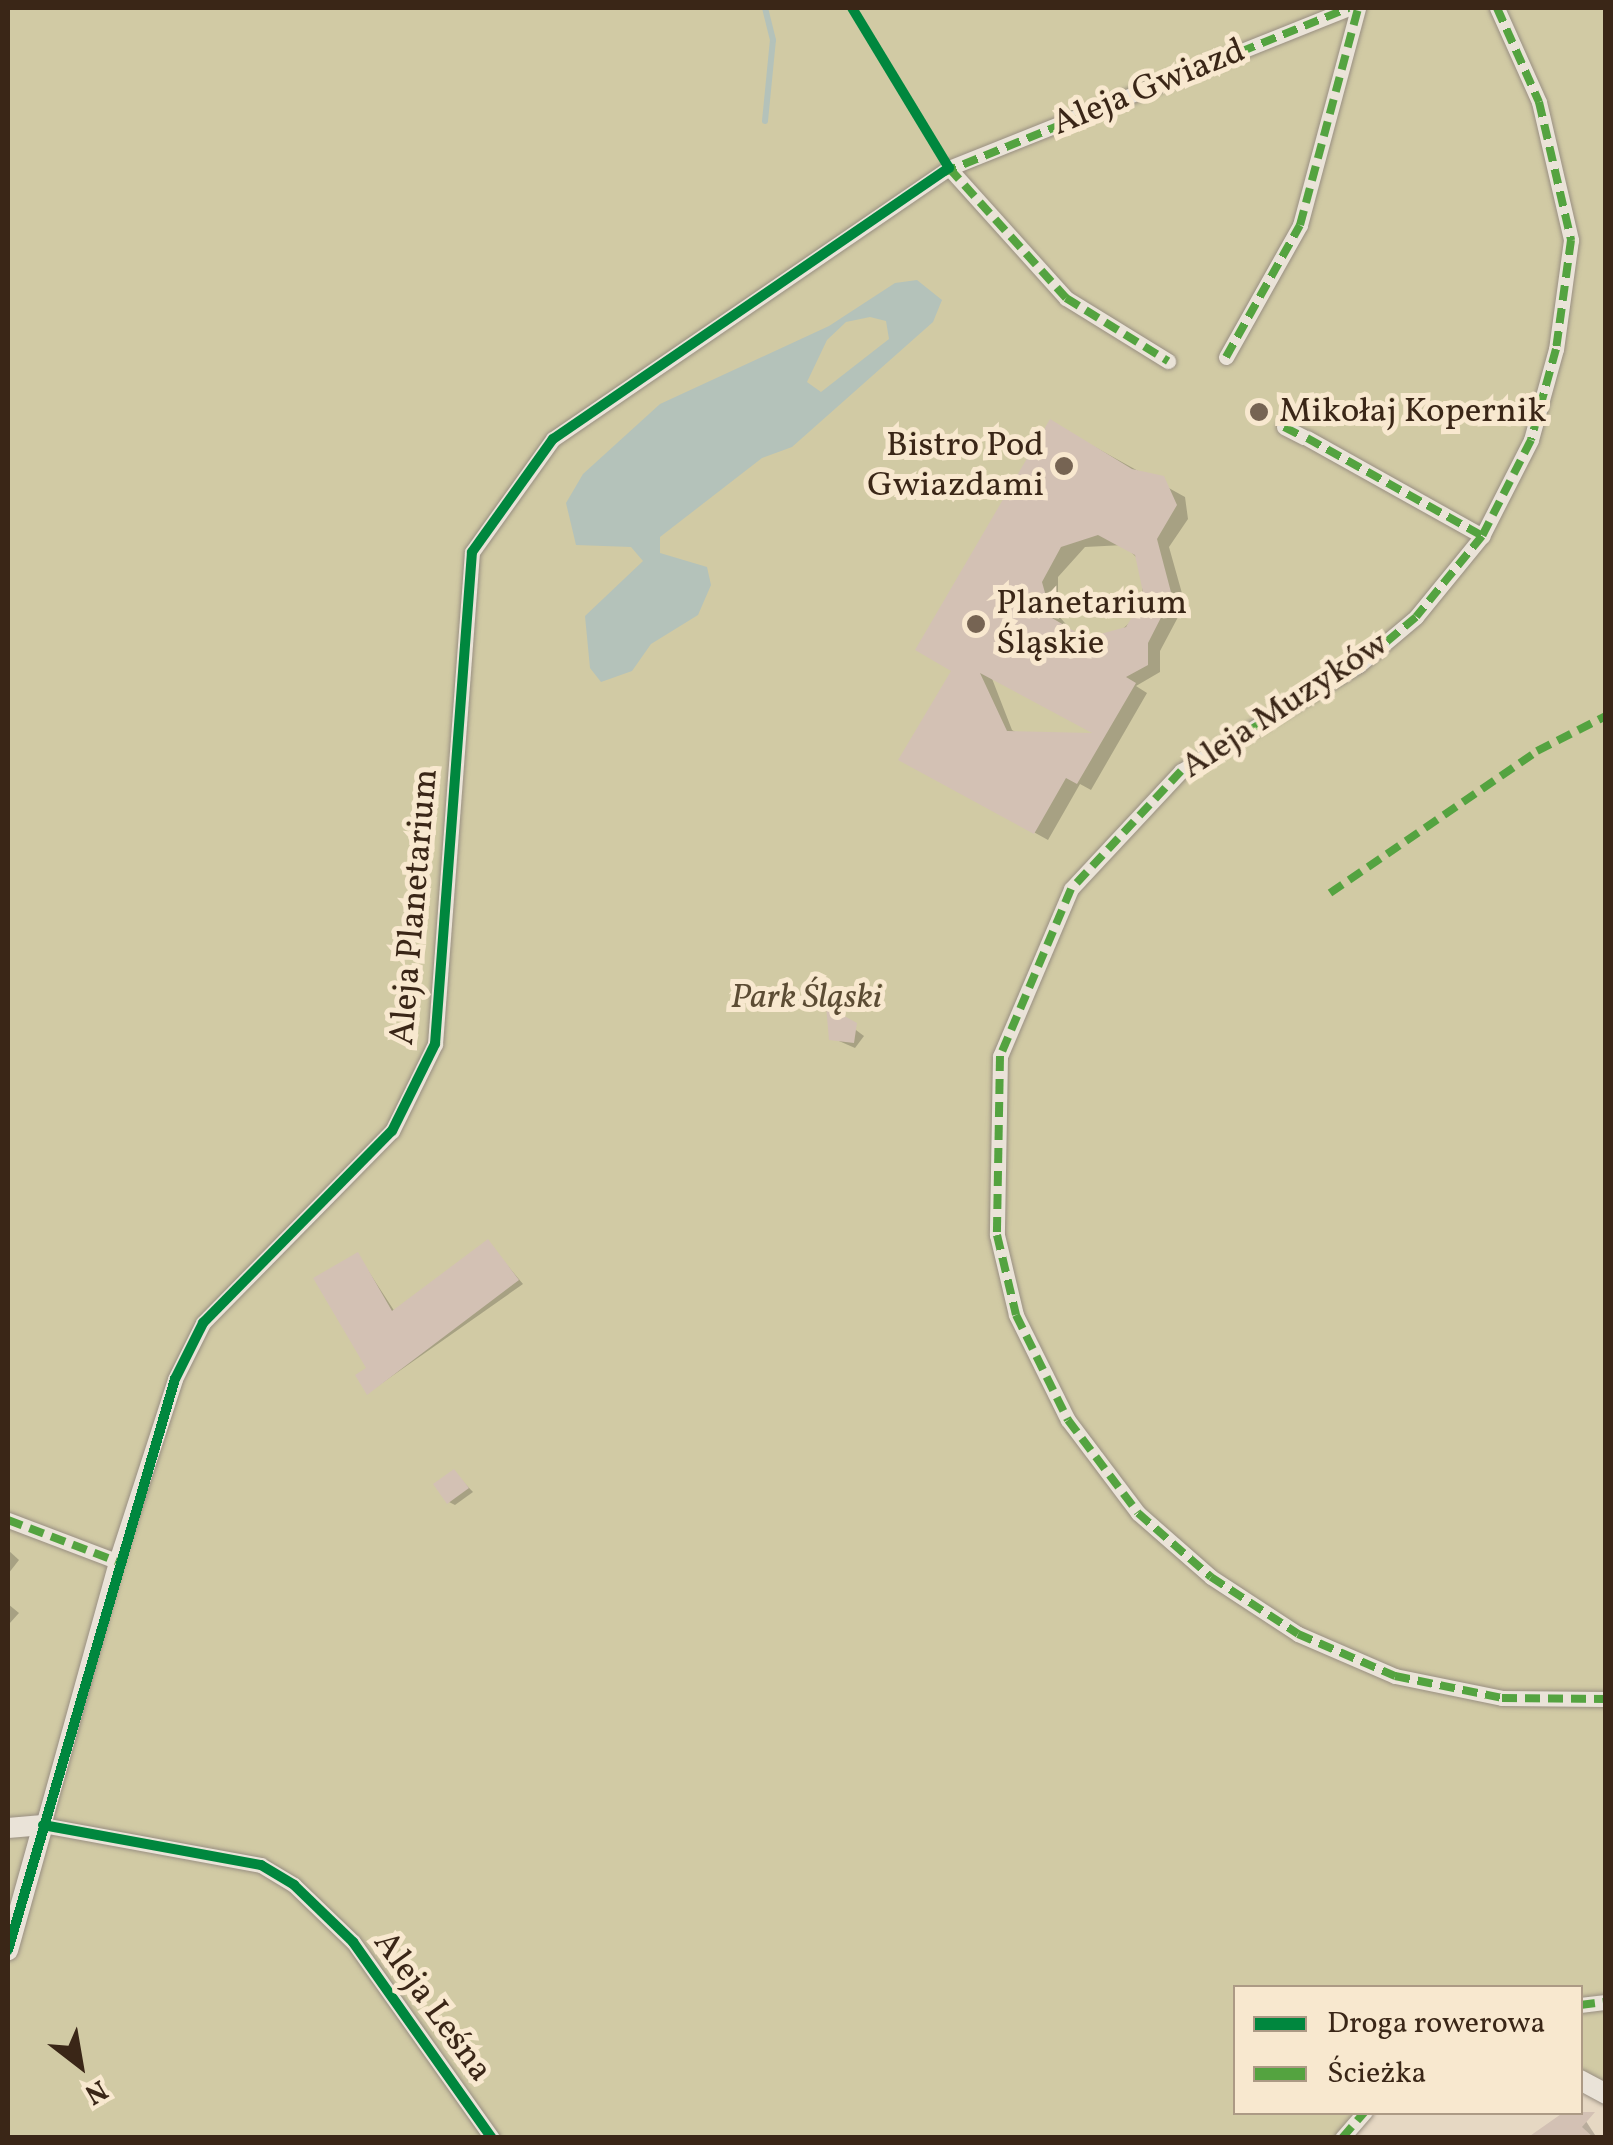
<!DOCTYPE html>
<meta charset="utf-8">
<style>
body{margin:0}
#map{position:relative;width:1613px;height:2145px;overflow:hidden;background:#e6d8c3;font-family:Vollkorn,serif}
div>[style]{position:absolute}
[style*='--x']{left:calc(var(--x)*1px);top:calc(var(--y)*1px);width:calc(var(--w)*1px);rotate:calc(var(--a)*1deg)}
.green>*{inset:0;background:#d1caa4}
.water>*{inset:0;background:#b4c2ba}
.shadow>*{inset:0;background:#0003}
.stream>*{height:6px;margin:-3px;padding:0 3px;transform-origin:3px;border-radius:3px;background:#b4c2ba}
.building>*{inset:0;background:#d3c1b4}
.roads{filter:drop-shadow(0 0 2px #998f82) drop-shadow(0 0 2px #998f82)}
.pedestrian>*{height:15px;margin:-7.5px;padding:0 7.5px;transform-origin:7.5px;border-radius:7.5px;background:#eae3d8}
.minor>*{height:20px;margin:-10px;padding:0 10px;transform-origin:10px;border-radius:10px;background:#eae3d8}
.quiet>*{height:8px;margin-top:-4px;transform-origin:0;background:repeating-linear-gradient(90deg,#54a340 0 15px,transparent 0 23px)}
.cycleway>*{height:10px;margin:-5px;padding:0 5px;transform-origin:5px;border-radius:5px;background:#00873e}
.dots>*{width:28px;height:28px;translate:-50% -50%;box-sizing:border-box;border:5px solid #f8e8cf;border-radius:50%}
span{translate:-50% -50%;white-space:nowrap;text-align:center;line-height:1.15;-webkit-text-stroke:10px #f8e8cf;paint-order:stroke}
.street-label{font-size:35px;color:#3a2617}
.poi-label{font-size:35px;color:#3a2617}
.left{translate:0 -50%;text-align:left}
.right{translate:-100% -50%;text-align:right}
.park-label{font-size:35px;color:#5c4c34;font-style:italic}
.frame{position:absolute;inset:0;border:10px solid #3a2617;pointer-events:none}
.legend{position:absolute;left:1233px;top:1985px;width:350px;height:130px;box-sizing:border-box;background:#f8e8cf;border:2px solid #ac9a85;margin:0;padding:12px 18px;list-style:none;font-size:30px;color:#3a2617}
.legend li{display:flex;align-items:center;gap:20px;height:50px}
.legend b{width:50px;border:2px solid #ac9a85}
.north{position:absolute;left:30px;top:2015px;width:100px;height:100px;-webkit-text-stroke:8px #f8e8cf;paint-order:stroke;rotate:149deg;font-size:28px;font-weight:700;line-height:40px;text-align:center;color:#3a2617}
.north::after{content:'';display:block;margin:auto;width:35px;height:45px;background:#3a2617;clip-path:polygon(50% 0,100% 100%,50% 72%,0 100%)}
</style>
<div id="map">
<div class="green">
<div style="clip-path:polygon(8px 8px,1605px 8px,1605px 2086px,1581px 2069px,1580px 1988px,1236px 1988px,1236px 2112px,1365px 2113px,1342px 2137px,8px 2137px)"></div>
</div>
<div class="water">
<div style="clip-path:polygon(evenodd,917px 280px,942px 300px,933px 322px,792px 447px,762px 458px,660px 537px,660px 553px,707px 567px,711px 585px,698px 615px,651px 644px,632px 671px,601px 682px,590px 668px,585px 616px,643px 561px,631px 547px,576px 545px,566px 503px,583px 474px,660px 404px,829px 326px,895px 283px,917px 280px,870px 317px,886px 321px,889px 339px,821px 392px,807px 382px,827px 340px,846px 322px,870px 317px)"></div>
</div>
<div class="shadow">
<div style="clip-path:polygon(evenodd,1050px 422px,1185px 497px,1188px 519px,1169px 547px,1185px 604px,1160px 651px,1160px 672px,1136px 686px,1147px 693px,1091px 790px,1080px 784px,1048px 840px,901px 759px,954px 670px,1050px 422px,1124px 545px,1143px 564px,1142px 612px,1112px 638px,1076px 636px,1058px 615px,1058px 577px,1085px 547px,1124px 545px,1050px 422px,991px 676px,1100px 735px,1029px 740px,1012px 730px,991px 676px)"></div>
<div style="clip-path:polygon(833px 1013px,864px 1036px,855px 1048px,832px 1038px)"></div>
<div style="clip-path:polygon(488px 1242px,523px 1284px,368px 1393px,358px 1255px,395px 1312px)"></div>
<div style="clip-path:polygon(454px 1472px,473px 1492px,455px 1505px,449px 1502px)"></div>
<div style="clip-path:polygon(8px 1550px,19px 1560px,8px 1574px)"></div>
<div style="clip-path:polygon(8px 1604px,19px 1613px,9px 1624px,8px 1623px)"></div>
<div style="clip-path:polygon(1580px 2112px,1597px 2138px,1538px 2138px)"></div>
</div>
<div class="stream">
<div style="--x:765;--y:121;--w:81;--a:-84.4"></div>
<div style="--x:773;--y:40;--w:33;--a:-104"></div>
</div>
<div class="building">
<div style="clip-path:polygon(evenodd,1050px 419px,1132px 469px,1164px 476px,1177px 505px,1157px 539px,1172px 596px,1148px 643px,1148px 665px,1126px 677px,1136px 683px,1077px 784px,1066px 778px,1034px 834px,898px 760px,951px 671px,915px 650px,1050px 419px,1098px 535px,1135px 555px,1144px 597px,1126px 627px,1086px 638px,1052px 618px,1042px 582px,1061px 547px,1098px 535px,1050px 419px,980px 673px,1092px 733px,1007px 731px,980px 673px)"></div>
<div style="clip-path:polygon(826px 1006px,857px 1023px,854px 1043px,829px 1040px)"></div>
<div style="clip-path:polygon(488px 1239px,519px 1280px,367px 1395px,355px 1375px,366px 1368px,313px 1278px,358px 1252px,392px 1311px)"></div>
<div style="clip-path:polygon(454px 1469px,469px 1488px,447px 1504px,433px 1484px)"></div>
<div style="clip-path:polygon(1564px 2112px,1595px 2112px,1582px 2127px,1594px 2138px,1527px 2138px)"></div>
</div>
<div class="roads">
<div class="pedestrian">
<div style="--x:1497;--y:8;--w:103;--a:65.9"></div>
<div style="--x:1539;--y:102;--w:142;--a:76.9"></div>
<div style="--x:1571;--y:240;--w:110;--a:97.8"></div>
<div style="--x:1556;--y:349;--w:94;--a:105.4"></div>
<div style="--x:1531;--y:440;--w:108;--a:117"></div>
<div style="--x:1482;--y:536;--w:104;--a:129.2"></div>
<div style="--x:1416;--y:617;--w:75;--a:139.9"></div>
<div style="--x:1359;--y:665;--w:207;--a:149.2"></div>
<div style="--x:1181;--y:771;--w:161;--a:133"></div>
<div style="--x:1071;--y:889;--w:181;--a:113"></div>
<div style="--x:1000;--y:1056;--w:179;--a:91"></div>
<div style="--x:997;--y:1235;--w:82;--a:76.6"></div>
<div style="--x:1016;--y:1315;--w:117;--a:63.7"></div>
<div style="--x:1068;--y:1420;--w:116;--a:53"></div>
<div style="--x:1138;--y:1513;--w:97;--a:41.2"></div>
<div style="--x:1211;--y:1577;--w:104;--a:33.2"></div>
<div style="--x:1298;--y:1634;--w:106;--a:23.4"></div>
<div style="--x:1395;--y:1676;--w:109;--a:11.6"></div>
<div style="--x:1502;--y:1698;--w:104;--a:0.6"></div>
<div style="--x:949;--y:168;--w:175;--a:48"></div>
<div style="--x:1066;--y:298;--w:120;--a:31.7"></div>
<div style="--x:1226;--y:357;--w:151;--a:-60.7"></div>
<div style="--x:1300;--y:225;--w:225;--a:-75"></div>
<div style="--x:1284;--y:427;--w:22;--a:27"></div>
<div style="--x:1307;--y:438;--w:201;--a:29.2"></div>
<div style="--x:8;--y:1520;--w:116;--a:20.8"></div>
<div style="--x:1580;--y:2005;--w:26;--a:-7"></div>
<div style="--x:492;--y:2138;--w:240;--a:-125.3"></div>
<div style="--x:353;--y:1942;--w:82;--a:-136"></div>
<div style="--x:294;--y:1885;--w:39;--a:-149"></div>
<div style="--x:261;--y:1865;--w:222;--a:-169.6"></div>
<div style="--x:43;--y:1825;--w:274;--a:-74.5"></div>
<div style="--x:116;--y:1561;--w:191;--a:-72"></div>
<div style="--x:175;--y:1379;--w:63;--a:-63.4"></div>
<div style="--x:203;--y:1323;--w:269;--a:-45.5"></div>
<div style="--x:392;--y:1131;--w:97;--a:-63.7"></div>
<div style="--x:435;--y:1044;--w:493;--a:-85.7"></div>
<div style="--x:472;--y:552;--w:139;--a:-54.4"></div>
<div style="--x:553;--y:439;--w:480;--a:-34.4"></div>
<div style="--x:949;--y:168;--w:431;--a:-21.8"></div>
<div style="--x:1342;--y:2138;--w:35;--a:-49"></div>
</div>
<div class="minor">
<div style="--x:8;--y:1828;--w:35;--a:-5"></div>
<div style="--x:43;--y:1825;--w:130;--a:105.6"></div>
<div style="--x:1580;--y:2080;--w:30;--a:28"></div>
</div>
</div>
<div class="quiet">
<div style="--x:1497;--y:8;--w:103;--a:65.9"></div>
<div style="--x:1539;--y:102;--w:142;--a:76.9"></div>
<div style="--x:1571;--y:240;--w:110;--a:97.8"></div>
<div style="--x:1556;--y:349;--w:94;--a:105.4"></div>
<div style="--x:1531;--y:440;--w:108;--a:117"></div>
<div style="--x:1482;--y:536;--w:104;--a:129.2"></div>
<div style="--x:1416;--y:617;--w:75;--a:139.9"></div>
<div style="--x:1359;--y:665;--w:207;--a:149.2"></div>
<div style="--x:1181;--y:771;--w:161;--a:133"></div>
<div style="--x:1071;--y:889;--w:181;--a:113"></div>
<div style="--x:1000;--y:1056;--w:179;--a:91"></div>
<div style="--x:997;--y:1235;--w:82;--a:76.6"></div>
<div style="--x:1016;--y:1315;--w:117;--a:63.7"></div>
<div style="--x:1068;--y:1420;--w:116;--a:53"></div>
<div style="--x:1138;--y:1513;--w:97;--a:41.2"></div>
<div style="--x:1211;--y:1577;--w:104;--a:33.2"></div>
<div style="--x:1298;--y:1634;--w:106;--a:23.4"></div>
<div style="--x:1395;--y:1676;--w:109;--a:11.6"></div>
<div style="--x:1502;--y:1698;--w:104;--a:0.6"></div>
<div style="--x:949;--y:168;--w:175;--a:48"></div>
<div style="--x:1066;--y:298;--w:120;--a:31.7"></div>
<div style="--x:942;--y:173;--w:439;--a:-22.1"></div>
<div style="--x:1226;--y:357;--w:151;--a:-60.7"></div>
<div style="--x:1300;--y:225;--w:225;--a:-75"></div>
<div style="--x:1284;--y:427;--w:22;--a:27"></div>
<div style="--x:1307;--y:438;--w:201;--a:29.2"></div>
<div style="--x:1330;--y:893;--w:251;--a:-34.4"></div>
<div style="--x:1537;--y:751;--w:77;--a:-26.9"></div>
<div style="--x:8;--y:1520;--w:116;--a:20.8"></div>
<div style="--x:1580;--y:2005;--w:26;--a:-7"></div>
<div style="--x:1342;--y:2138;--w:35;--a:-49"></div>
</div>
<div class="cycleway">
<div style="--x:43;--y:1825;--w:222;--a:10.4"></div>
<div style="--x:261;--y:1865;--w:39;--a:31"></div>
<div style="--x:294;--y:1885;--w:82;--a:44"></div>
<div style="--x:353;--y:1942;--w:240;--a:54.7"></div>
<div style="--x:8;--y:1950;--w:595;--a:-73.7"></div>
<div style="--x:175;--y:1379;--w:63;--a:-63.4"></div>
<div style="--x:203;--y:1323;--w:269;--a:-45.5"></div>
<div style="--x:392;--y:1131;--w:97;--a:-63.7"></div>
<div style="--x:435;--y:1044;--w:493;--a:-85.7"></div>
<div style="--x:472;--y:552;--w:139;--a:-54.4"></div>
<div style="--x:553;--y:439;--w:480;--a:-34.4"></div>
<div style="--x:949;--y:168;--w:187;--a:-121.2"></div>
</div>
<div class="dots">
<div style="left:1259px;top:412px;background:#766453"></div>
<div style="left:1064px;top:466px;background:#766453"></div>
<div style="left:976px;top:624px;background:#766453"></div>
</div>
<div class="street-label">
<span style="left:1149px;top:88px;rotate:-22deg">Aleja Gwiazd</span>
<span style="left:1285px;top:706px;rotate:-33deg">Aleja Muzyków</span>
<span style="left:415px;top:907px;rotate:-85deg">Aleja Planetarium</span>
<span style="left:432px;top:2007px;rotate:54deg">Aleja Leśna</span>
</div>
<div class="poi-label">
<span class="left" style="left:1279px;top:412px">Mikołaj Kopernik</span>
<span class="right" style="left:1044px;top:466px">Bistro Pod<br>Gwiazdami</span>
<span class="left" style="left:996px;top:624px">Planetarium<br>Śląskie</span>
</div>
<div class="park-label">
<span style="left:806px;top:998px">Park Śląski</span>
</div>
<div class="frame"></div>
<ul class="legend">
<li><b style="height:12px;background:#00873e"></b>Droga rowerowa</li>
<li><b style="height:12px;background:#54a340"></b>Ścieżka</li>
</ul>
<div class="north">N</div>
</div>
